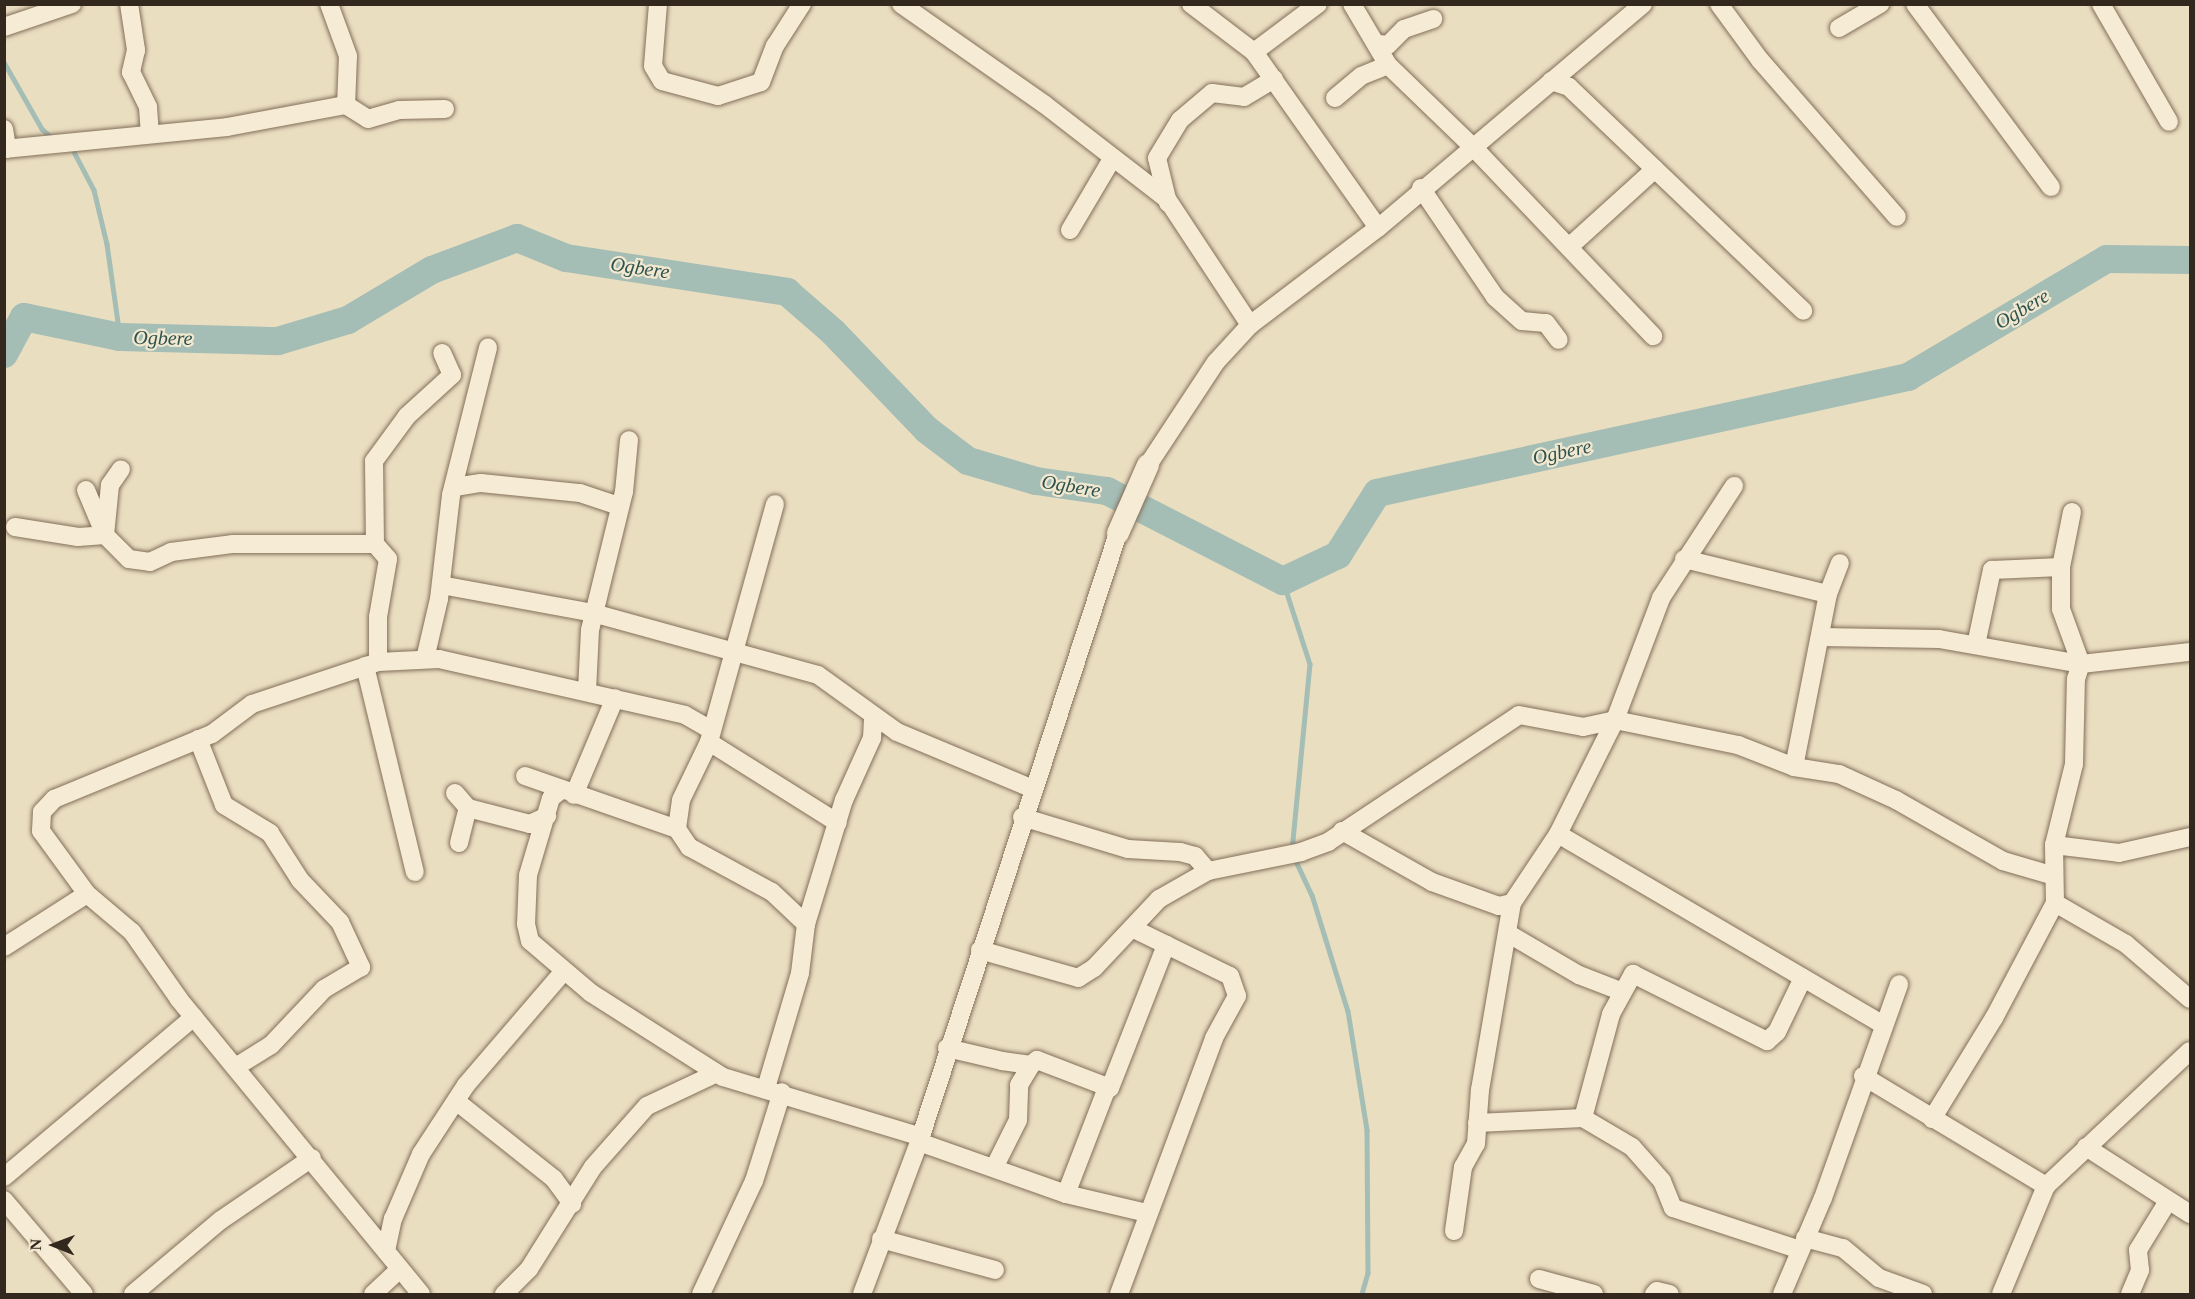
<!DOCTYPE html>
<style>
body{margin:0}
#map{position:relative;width:2195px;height:1299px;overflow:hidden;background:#eadec1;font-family:Georgia,serif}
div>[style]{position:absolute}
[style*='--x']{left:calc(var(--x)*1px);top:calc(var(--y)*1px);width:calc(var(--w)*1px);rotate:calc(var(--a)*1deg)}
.stream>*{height:4.5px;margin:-2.25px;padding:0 2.25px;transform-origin:2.25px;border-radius:2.25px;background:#a4bdb5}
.river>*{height:28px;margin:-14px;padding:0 14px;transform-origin:14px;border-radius:14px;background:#a4bdb5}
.roads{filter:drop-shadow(0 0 2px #836f5a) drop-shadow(0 0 2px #836f5a)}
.minor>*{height:18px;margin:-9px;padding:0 9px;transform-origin:9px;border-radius:9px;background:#f6ebd4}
.tertiary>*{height:22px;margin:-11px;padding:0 11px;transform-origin:11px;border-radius:11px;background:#f6ebd4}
span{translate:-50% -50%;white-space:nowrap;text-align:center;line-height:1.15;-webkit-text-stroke:4.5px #f2e8d0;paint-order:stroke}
.water-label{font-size:20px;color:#2d524f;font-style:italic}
.frame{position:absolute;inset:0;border:6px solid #33281d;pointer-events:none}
.north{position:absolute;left:24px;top:1215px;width:60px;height:60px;-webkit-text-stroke:4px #f2e8d0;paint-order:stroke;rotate:271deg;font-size:16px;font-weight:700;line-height:24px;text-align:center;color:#33281d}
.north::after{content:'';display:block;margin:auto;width:21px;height:27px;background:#33281d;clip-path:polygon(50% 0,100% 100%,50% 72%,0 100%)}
</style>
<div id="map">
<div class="stream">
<div style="--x:4;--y:62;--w:77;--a:60.4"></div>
<div style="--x:42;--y:129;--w:13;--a:42"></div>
<div style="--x:72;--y:148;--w:47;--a:62.4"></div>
<div style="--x:94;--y:190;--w:56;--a:76.5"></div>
<div style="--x:107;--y:244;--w:94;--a:82"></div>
<div style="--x:1283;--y:581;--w:87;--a:72"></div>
<div style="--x:1310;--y:664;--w:188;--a:95.5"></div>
<div style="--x:1295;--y:859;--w:40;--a:65"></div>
<div style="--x:1312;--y:895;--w:121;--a:72.8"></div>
<div style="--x:1348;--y:1011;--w:121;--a:80.9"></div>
<div style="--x:1367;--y:1130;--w:143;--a:89.6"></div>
<div style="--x:1368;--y:1273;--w:22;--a:106"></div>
</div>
<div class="river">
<div style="--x:4;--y:354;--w:42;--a:-61.6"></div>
<div style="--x:24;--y:317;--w:98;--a:11.8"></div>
<div style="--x:120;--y:337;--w:158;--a:1.5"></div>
<div style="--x:278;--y:341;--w:73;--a:-16.7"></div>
<div style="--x:348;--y:320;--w:98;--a:-30.8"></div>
<div style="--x:432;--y:270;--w:91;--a:-20.6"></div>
<div style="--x:517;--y:238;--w:53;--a:22.2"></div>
<div style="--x:566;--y:258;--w:224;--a:8.7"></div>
<div style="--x:787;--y:292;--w:61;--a:41"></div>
<div style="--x:833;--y:332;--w:136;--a:46.2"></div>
<div style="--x:927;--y:430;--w:51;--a:37.1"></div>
<div style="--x:968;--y:461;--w:71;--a:16.4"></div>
<div style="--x:1036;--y:481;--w:72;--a:8"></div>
<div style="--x:1107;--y:491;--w:198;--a:27.1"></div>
<div style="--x:1283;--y:581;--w:61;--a:-25.3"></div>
<div style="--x:1338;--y:555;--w:73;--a:-57.8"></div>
<div style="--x:1377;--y:493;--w:544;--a:-12.32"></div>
<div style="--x:1908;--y:377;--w:231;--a:-30.7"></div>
<div style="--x:2107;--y:259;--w:83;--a:0.7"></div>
</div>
<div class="roads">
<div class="minor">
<div style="--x:129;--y:4;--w:47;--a:81.3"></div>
<div style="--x:136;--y:50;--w:23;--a:103"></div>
<div style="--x:131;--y:72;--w:39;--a:64"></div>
<div style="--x:148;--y:107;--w:26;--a:86"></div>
<div style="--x:329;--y:4;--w:55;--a:69.9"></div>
<div style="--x:348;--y:56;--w:49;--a:92.3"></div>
<div style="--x:658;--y:4;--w:62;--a:94.6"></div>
<div style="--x:653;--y:66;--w:17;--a:59"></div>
<div style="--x:662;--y:81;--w:58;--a:15"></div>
<div style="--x:718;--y:96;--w:45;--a:-18"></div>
<div style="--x:761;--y:82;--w:39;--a:-69"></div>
<div style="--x:775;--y:46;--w:50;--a:-57.3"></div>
<div style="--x:901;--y:4;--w:174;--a:35"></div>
<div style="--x:1044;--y:104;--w:155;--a:37.7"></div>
<div style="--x:1167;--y:199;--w:151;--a:56.6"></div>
<div style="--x:1191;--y:4;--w:79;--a:37.3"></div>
<div style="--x:1254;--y:52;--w:215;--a:54.8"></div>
<div style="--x:1352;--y:4;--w:71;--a:59.5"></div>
<div style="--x:1388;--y:65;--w:120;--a:44"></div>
<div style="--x:1474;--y:148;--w:260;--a:46.4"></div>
<div style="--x:1719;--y:4;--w:69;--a:53.8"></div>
<div style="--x:1760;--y:60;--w:208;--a:48.9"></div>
<div style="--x:1915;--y:4;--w:228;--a:53.4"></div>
<div style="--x:2101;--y:4;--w:136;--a:60"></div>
<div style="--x:4;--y:27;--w:72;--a:-18.7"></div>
<div style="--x:1839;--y:28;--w:48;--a:-30.3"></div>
<div style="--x:1379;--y:44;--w:9;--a:6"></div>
<div style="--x:1388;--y:45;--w:23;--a:-45"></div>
<div style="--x:1404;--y:29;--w:31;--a:-19"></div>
<div style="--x:1254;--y:52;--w:80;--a:-36.9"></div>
<div style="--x:1551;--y:81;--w:19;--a:18"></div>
<div style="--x:1569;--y:87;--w:324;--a:43.7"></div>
<div style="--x:1335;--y:98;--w:34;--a:-40"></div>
<div style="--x:1361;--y:76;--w:29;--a:-22"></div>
<div style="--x:4;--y:129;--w:20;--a:81"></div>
<div style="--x:4;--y:149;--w:224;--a:-5.6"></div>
<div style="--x:227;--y:127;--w:121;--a:-10.5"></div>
<div style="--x:346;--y:105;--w:26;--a:32"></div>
<div style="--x:368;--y:119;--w:32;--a:-16"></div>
<div style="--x:399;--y:110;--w:46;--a:-1.2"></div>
<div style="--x:1421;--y:188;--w:132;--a:55.8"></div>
<div style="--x:1495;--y:297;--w:36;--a:42"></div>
<div style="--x:1522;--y:321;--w:24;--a:5"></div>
<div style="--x:1546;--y:323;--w:21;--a:53"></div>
<div style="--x:1168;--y:203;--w:46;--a:-103.7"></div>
<div style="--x:1157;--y:158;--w:44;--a:-58.8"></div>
<div style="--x:1180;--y:120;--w:42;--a:-40.2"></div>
<div style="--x:1212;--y:93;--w:32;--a:7"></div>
<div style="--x:1244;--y:97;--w:35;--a:-31"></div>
<div style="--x:1070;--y:230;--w:82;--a:-59.4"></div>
<div style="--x:1569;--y:247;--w:116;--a:-42.2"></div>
<div style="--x:1148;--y:465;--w:123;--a:-56.6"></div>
<div style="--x:1216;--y:362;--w:50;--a:-47.4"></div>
<div style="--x:1250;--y:325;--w:161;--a:-37.2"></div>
<div style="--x:1378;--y:228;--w:347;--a:-40.2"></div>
<div style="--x:455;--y:487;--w:26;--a:-9"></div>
<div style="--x:481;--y:483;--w:100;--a:5.8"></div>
<div style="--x:580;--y:493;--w:41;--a:18.4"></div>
<div style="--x:86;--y:490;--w:49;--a:67.1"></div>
<div style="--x:105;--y:535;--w:34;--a:45"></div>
<div style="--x:129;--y:559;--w:21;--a:8"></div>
<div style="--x:150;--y:562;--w:23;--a:-25"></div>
<div style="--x:171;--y:552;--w:63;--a:-7.4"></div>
<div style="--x:233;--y:544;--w:142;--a:0"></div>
<div style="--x:775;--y:504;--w:247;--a:105.5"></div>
<div style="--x:709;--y:742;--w:64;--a:115.8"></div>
<div style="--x:681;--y:800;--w:29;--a:98"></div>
<div style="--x:677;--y:829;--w:22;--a:56"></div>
<div style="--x:689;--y:847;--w:94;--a:28.5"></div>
<div style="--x:772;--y:892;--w:47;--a:43.3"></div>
<div style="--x:15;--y:527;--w:64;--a:9"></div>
<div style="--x:78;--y:537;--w:27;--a:-4"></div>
<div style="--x:105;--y:535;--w:50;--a:-84.3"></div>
<div style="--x:110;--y:485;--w:19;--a:-55"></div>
<div style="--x:1684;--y:559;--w:148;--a:13.7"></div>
<div style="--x:441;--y:585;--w:155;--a:10.4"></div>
<div style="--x:593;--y:613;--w:233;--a:15.4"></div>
<div style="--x:818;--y:675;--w:97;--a:35.8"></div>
<div style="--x:897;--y:732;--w:145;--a:22.7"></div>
<div style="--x:1822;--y:637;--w:117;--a:1"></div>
<div style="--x:1939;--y:639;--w:144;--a:10"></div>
<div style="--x:2081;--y:664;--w:110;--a:-6.3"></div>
<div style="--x:1976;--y:645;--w:77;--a:-78"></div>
<div style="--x:1992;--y:570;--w:69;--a:-2.5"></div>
<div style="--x:425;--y:659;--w:62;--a:-76.9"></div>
<div style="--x:439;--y:599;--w:105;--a:-83.4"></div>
<div style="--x:451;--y:495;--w:152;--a:-75.9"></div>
<div style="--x:378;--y:662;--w:45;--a:-90"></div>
<div style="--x:378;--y:617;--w:59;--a:-80.2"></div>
<div style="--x:388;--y:559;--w:20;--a:-131"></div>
<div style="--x:375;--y:544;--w:83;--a:-90.7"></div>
<div style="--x:374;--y:461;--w:56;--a:-53.7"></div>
<div style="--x:407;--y:416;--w:61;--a:-42.3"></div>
<div style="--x:452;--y:375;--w:24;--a:-114"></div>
<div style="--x:365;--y:666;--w:212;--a:76.4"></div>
<div style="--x:587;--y:691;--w:61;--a:-87.2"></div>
<div style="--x:590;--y:630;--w:142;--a:-76.2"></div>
<div style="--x:624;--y:492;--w:52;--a:-84.5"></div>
<div style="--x:198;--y:739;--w:71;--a:68.5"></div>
<div style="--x:224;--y:805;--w:54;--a:31.3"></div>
<div style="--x:270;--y:833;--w:56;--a:57.4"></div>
<div style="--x:300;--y:880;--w:58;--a:46.4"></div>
<div style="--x:340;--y:922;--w:50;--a:65"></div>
<div style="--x:361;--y:967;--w:43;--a:149.3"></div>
<div style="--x:324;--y:989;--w:77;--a:133.4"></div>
<div style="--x:271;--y:1045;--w:40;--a:148"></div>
<div style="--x:709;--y:742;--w:152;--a:32.1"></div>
<div style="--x:1794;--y:767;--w:176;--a:-78.9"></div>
<div style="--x:1828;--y:594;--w:33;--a:-69"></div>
<div style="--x:525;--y:776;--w:161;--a:19.2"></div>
<div style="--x:560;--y:791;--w:11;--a:142"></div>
<div style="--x:551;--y:798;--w:80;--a:106.6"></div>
<div style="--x:528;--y:875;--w:49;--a:92.3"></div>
<div style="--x:526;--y:924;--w:17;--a:77"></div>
<div style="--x:530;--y:941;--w:80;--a:40.4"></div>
<div style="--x:591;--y:993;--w:156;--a:32.5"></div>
<div style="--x:723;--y:1077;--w:204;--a:16.8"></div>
<div style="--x:455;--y:793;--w:20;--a:49"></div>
<div style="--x:468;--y:808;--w:64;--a:14.5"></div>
<div style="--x:530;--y:824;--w:19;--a:-25"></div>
<div style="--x:574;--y:795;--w:105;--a:-67.1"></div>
<div style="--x:1022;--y:817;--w:111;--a:16.8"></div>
<div style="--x:1128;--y:849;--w:52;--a:3.3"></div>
<div style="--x:1180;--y:852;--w:16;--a:15"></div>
<div style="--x:1195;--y:856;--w:20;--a:49"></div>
<div style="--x:1342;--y:831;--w:103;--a:29.5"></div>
<div style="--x:1432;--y:882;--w:71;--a:19.7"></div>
<div style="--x:1499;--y:906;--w:13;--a:-13"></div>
<div style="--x:1558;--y:834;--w:377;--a:30.4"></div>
<div style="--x:459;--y:843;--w:36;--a:-76"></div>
<div style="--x:2054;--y:845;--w:65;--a:7"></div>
<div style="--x:2119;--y:853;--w:73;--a:-12.7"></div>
<div style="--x:2055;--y:903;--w:82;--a:30"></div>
<div style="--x:2126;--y:944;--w:84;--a:40.7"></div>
<div style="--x:1509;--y:934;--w:81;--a:30.4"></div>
<div style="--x:1579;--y:975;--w:44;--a:21.3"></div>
<div style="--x:4;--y:947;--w:98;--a:-32.6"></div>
<div style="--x:980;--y:950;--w:102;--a:15.9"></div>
<div style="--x:1078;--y:978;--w:19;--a:-32"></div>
<div style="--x:1094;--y:968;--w:95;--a:-46.7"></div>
<div style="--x:1159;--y:899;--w:56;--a:-29.7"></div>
<div style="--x:1208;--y:871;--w:95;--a:-11.5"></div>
<div style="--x:1301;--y:852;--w:29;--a:-20"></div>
<div style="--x:1328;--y:842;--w:229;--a:-33.6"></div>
<div style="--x:1519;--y:715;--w:65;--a:10.6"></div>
<div style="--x:1583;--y:727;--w:33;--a:-12"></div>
<div style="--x:1615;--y:720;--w:126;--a:11.5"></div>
<div style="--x:1738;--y:745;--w:60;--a:21.4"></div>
<div style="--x:1794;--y:767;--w:46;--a:8.8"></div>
<div style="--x:1839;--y:774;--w:63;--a:24.5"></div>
<div style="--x:1896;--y:800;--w:123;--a:29.7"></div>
<div style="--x:2003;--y:861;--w:53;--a:16.4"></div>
<div style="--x:947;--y:1048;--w:57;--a:13.3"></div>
<div style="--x:1002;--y:1061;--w:29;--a:8"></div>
<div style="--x:1031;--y:1065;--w:8;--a:-40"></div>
<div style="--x:1037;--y:1060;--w:78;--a:21"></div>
<div style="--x:1110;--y:1088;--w:154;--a:-68.6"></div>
<div style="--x:1863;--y:1076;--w:214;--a:31"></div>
<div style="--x:766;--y:1088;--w:120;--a:-73.5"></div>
<div style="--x:800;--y:973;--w:49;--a:-83"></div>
<div style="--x:806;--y:924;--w:130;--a:-73"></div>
<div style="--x:844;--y:800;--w:68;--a:-65.7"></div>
<div style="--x:872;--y:738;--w:20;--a:-87"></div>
<div style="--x:456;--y:1101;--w:125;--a:38.5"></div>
<div style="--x:554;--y:1179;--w:31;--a:54"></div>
<div style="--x:1583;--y:1118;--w:108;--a:-74.9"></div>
<div style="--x:1611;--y:1014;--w:46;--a:-61.2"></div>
<div style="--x:1633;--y:974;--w:150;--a:26.6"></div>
<div style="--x:1767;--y:1041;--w:13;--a:-42"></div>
<div style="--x:1777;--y:1032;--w:60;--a:-64.3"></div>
<div style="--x:1932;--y:1119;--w:119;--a:-58.5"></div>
<div style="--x:1994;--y:1018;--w:130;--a:-62.1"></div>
<div style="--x:2055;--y:903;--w:58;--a:-91"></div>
<div style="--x:2054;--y:845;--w:83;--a:-76.1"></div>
<div style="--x:2074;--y:764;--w:85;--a:-88.7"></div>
<div style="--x:2076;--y:679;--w:16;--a:-72"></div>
<div style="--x:2081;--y:664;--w:59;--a:-110"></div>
<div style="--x:2061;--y:609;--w:42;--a:-90"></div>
<div style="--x:2061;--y:567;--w:56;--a:-78.7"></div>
<div style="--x:1477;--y:1123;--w:106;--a:-2.7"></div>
<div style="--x:1583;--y:1118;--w:57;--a:30.6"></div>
<div style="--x:1632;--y:1147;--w:45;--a:48.6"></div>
<div style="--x:1662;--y:1181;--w:29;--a:68"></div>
<div style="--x:1673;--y:1208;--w:134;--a:18.3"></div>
<div style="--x:919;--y:1142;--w:156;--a:19.5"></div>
<div style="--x:1066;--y:1194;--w:83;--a:13.2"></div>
<div style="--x:2086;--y:1147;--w:124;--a:32.8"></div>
<div style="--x:995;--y:1166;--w:51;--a:-63.4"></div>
<div style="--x:1018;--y:1120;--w:35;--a:-88"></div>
<div style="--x:1019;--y:1085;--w:23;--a:-59"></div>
<div style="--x:4;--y:1177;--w:248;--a:-40.1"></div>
<div style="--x:1066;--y:1194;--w:114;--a:-68.9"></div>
<div style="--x:4;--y:1200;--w:123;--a:49.6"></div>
<div style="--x:1454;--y:1231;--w:65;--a:-82"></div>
<div style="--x:1463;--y:1167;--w:26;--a:-61"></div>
<div style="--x:1476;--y:1144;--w:54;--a:-85.8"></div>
<div style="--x:1480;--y:1090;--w:190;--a:-80.3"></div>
<div style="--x:1512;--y:903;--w:83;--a:-56.3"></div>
<div style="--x:1558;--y:834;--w:127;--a:-63.4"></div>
<div style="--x:1615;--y:720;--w:130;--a:-69.3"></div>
<div style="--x:1661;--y:598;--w:134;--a:-56.9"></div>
<div style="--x:1805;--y:1238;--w:39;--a:15"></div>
<div style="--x:1843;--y:1248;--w:47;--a:39.8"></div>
<div style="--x:1879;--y:1278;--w:47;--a:20"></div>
<div style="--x:881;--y:1239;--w:118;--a:15.2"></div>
<div style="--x:386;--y:1251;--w:33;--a:-78"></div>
<div style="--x:393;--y:1219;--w:71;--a:-66.7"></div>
<div style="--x:421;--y:1154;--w:82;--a:-56.9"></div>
<div style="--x:466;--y:1085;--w:150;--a:-49.3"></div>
<div style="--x:1539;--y:1279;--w:57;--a:15.3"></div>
<div style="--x:133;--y:1294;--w:115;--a:-40.1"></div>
<div style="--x:221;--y:1220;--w:110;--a:-34.3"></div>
<div style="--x:373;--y:1294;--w:34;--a:-43"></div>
<div style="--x:421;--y:1294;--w:382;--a:-129.4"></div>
<div style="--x:179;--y:999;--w:82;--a:-125"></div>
<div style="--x:132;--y:932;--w:59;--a:-139.8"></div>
<div style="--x:87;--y:894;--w:78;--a:-126.1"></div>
<div style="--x:41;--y:831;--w:19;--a:-87"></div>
<div style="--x:42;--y:812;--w:18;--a:-47"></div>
<div style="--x:54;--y:799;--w:171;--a:-22.4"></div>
<div style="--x:212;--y:734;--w:50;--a:-36.9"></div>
<div style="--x:252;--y:704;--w:133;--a:-18.4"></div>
<div style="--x:378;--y:662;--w:61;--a:-2.8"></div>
<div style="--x:439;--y:659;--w:252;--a:12.8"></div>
<div style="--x:685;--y:715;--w:28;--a:30"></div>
<div style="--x:504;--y:1294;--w:35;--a:-45"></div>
<div style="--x:529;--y:1269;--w:120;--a:-57.9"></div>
<div style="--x:593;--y:1167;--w:81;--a:-48.5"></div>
<div style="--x:647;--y:1106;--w:77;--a:-25.2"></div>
<div style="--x:701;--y:1294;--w:125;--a:-64.9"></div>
<div style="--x:754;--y:1181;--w:93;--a:-72.5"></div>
<div style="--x:862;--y:1294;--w:162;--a:-69.4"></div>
<div style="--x:919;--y:1142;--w:641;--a:-71.9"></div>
<div style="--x:1119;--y:1294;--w:273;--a:-69.6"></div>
<div style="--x:1214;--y:1038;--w:48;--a:-61.3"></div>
<div style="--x:1237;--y:996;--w:21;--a:-109"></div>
<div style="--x:1230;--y:976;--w:109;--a:-153.9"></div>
<div style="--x:1654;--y:1294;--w:4;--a:-45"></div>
<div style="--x:1657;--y:1291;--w:13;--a:13"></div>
<div style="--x:1782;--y:1294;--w:104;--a:-66.9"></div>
<div style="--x:1823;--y:1198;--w:227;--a:-70.4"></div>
<div style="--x:2001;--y:1294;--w:117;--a:-67.4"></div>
<div style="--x:2046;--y:1186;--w:197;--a:-43.2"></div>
<div style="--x:2130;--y:1294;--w:26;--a:-67"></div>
<div style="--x:2140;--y:1270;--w:20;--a:-96"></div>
<div style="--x:2138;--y:1250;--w:57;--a:-58.5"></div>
</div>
<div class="tertiary">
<div style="--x:1118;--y:533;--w:74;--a:-66.2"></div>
</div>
</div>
<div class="water-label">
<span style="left:640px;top:268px;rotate:8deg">Ogbere</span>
<span style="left:2022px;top:309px;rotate:-31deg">Ogbere</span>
<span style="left:163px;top:338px;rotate:1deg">Ogbere</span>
<span style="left:1562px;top:452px;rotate:-12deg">Ogbere</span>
<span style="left:1071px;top:486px;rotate:9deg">Ogbere</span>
</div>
<div class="frame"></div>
<div class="north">N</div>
</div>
